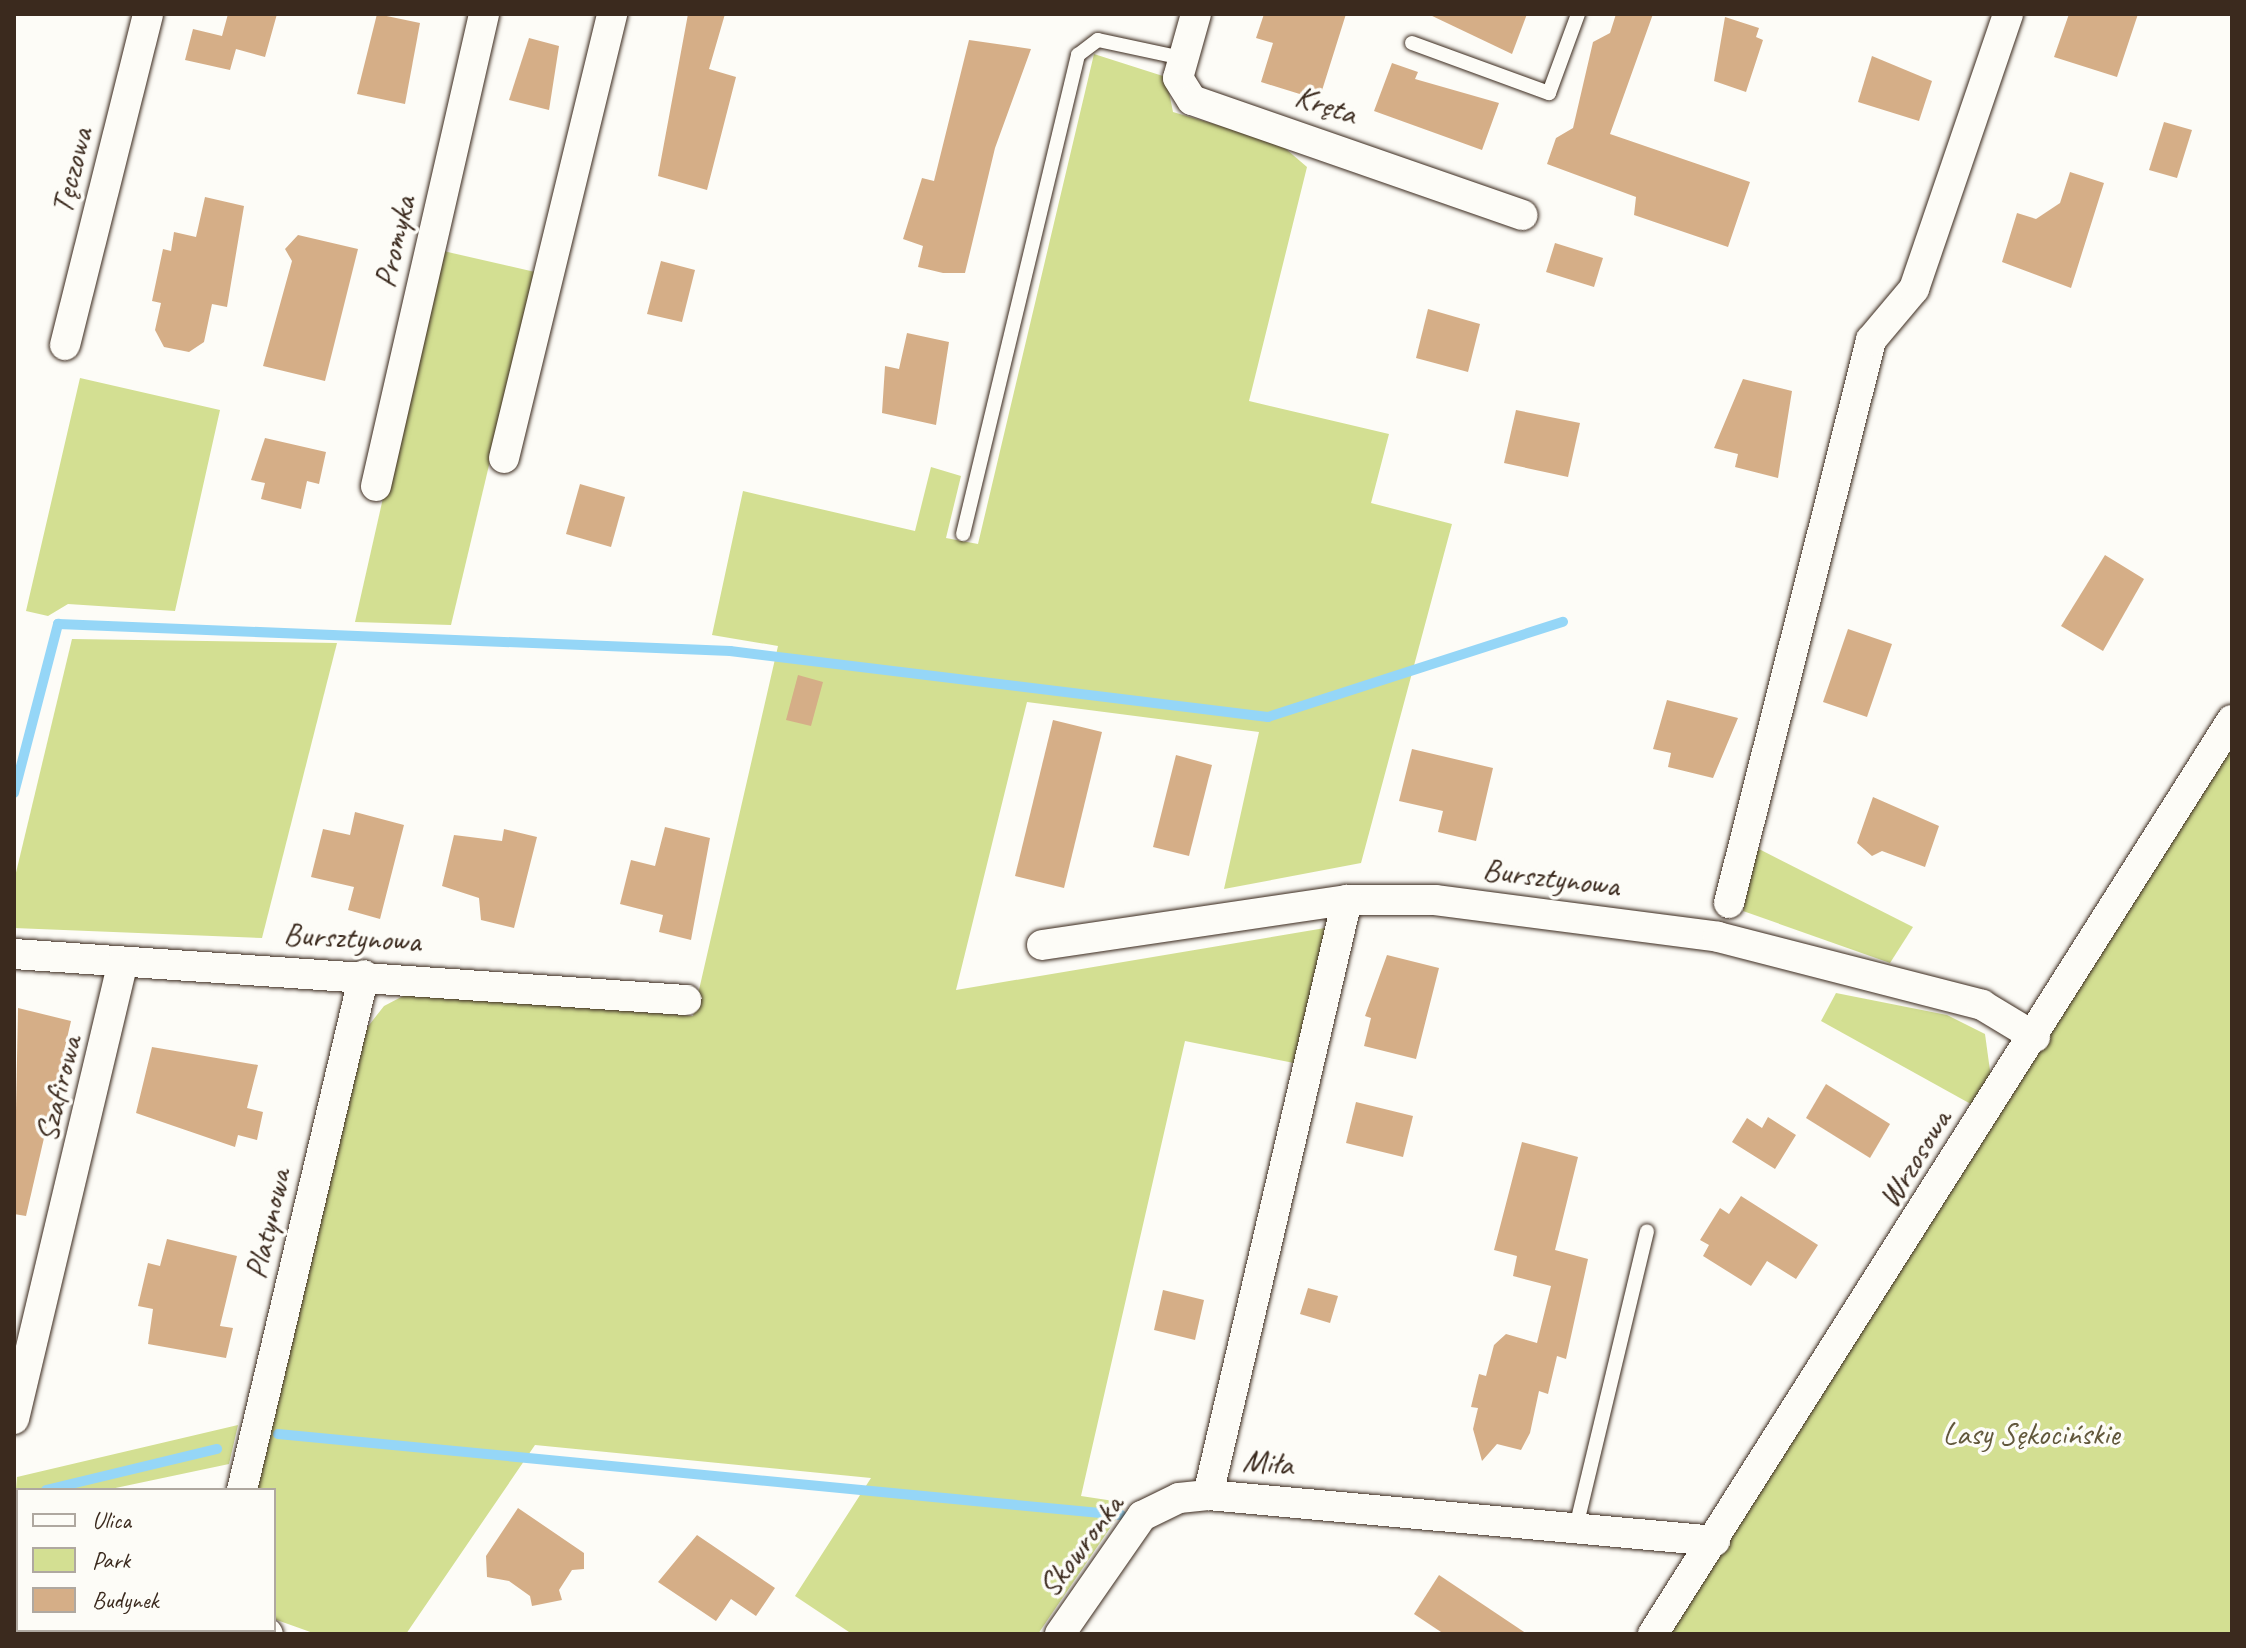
<!DOCTYPE html>
<meta charset="utf-8">
<style>
body{margin:0}
#map{position:relative;width:2246px;height:1648px;overflow:hidden;background:#fdfcf7;font-family:Caveat,sans-serif}
div>[style]{position:absolute}
[style*='--x']{left:calc(var(--x)*1px);top:calc(var(--y)*1px);width:calc(var(--w)*1px);rotate:calc(var(--a)*1deg)}
.green>*{inset:0;background:#d3df92}
.stream>*{height:10px;margin:-5px;padding:0 5px;transform-origin:5px;border-radius:5px;background:#95d6f7}
.building>*{inset:0;background:#d5ae87}
.roads{filter:drop-shadow(0 0 2px #3b2a1e) drop-shadow(0 0 2px #3b2a1e)}
.lane>*{height:14px;margin:-7px;padding:0 7px;transform-origin:7px;border-radius:7px;background:#fdfcf7}
.street>*{height:30px;margin:-15px;padding:0 15px;transform-origin:15px;border-radius:15px;background:#fdfcf7}
span{translate:-50% -50%;white-space:nowrap;text-align:center;line-height:1.15;-webkit-text-stroke:7px #fdfcf7;paint-order:stroke}
.street-label{font-size:32px;color:#3b2a1e}
.park-label{font-size:32px;color:#61573b}
.frame{position:absolute;inset:0;border:16px solid #3b2a1e;pointer-events:none}
.legend{position:absolute;left:16px;top:1488px;width:260px;height:144px;box-sizing:border-box;background:#fdfcf7;border:2px solid #afa8a0;margin:0;padding:10px 14px;list-style:none;font-size:24px;color:#3b2a1e}
.legend li{display:flex;align-items:center;gap:16px;height:40px}
.legend b{width:40px;border:2px solid #afa8a0}
</style>
<div id="map">
<div class="green">
<div style="clip-path:polygon(1094px 54px,1166px 77px,1173px 112px,1279px 143px,1307px 167px,1249px 401px,1389px 434px,1371px 503px,1452px 524px,1361px 863px,1224px 889px,1259px 732px,1027px 702px,956px 990px,1331px 927px,1299px 1064px,1185px 1041px,1081px 1496px,1127px 1503px,1038px 1634px,852px 1634px,795px 1596px,871px 1478px,535px 1445px,406px 1634px,316px 1634px,274px 1619px,274px 1490px,254px 1490px,366px 1029px,384px 1006px,407px 994px,693px 1016px,778px 646px,712px 635px,743px 491px,915px 531px,931px 467px,961px 476px,946px 538px,978px 544px)"></div>
<div style="clip-path:polygon(439px 250px,535px 272px,451px 625px,355px 622px)"></div>
<div style="clip-path:polygon(80px 378px,220px 410px,175px 611px,68px 604px,48px 616px,26px 611px)"></div>
<div style="clip-path:polygon(72px 639px,337px 643px,262px 938px,14px 928px,14px 881px)"></div>
<div style="clip-path:polygon(2232px 738px,2232px 1634px,1668px 1634px)"></div>
<div style="clip-path:polygon(1757px 848px,1913px 927px,1890px 963px,1743px 911px)"></div>
<div style="clip-path:polygon(1836px 993px,1947px 1015px,1985px 1034px,1991px 1078px,1978px 1108px,1821px 1021px)"></div>
<div style="clip-path:polygon(238px 1425px,229px 1464px,106px 1490px,18px 1490px,14px 1510px,17px 1477px)"></div>
</div>
<div class="stream">
<div style="--x:14;--y:793;--w:175;--a:-75.4"></div>
<div style="--x:58;--y:624;--w:673;--a:2.3"></div>
<div style="--x:730;--y:651;--w:542;--a:6.99"></div>
<div style="--x:1268;--y:717;--w:310;--a:-17.9"></div>
<div style="--x:278;--y:1434;--w:847;--a:5.49"></div>
<div style="--x:46;--y:1490;--w:176;--a:-13.5"></div>
</div>
<div class="building">
<div style="clip-path:polygon(228px 14px,277px 14px,265px 57px,236px 49px,230px 70px,185px 60px,193px 29px,222px 36px)"></div>
<div style="clip-path:polygon(377px 14px,420px 23px,405px 104px,357px 94px)"></div>
<div style="clip-path:polygon(688px 14px,725px 14px,709px 69px,736px 77px,707px 190px,658px 176px)"></div>
<div style="clip-path:polygon(1264px 14px,1346px 14px,1319px 100px,1261px 82px,1273px 43px,1256px 38px)"></div>
<div style="clip-path:polygon(1428px 14px,1527px 14px,1512px 54px)"></div>
<div style="clip-path:polygon(1616px 14px,1653px 14px,1610px 134px,1750px 182px,1728px 247px,1634px 215px,1636px 197px,1547px 164px,1556px 138px,1573px 128px,1593px 42px,1610px 33px)"></div>
<div style="clip-path:polygon(2069px 14px,2138px 14px,2117px 77px,2054px 57px)"></div>
<div style="clip-path:polygon(1725px 17px,1759px 28px,1756px 37px,1763px 40px,1746px 92px,1714px 81px)"></div>
<div style="clip-path:polygon(529px 38px,559px 46px,549px 110px,509px 100px)"></div>
<div style="clip-path:polygon(969px 40px,1031px 49px,995px 148px,965px 273px,943px 273px,918px 267px,923px 246px,903px 239px,922px 178px,934px 181px)"></div>
<div style="clip-path:polygon(1872px 56px,1932px 81px,1919px 121px,1858px 102px)"></div>
<div style="clip-path:polygon(1392px 63px,1418px 72px,1415px 79px,1499px 103px,1482px 150px,1374px 111px)"></div>
<div style="clip-path:polygon(2164px 122px,2192px 130px,2177px 178px,2149px 170px)"></div>
<div style="clip-path:polygon(2070px 172px,2104px 183px,2071px 288px,2002px 262px,2017px 213px,2036px 219px,2060px 203px)"></div>
<div style="clip-path:polygon(205px 197px,244px 206px,227px 307px,212px 304px,204px 342px,189px 352px,164px 347px,155px 330px,161px 303px,152px 301px,163px 249px,171px 251px,174px 232px,196px 237px)"></div>
<div style="clip-path:polygon(298px 235px,358px 249px,325px 381px,263px 366px,292px 261px,285px 249px)"></div>
<div style="clip-path:polygon(1555px 243px,1603px 258px,1594px 287px,1546px 272px)"></div>
<div style="clip-path:polygon(661px 261px,695px 270px,682px 322px,647px 314px)"></div>
<div style="clip-path:polygon(1428px 309px,1480px 324px,1468px 372px,1416px 358px)"></div>
<div style="clip-path:polygon(907px 333px,949px 342px,936px 425px,882px 413px,885px 366px,899px 369px)"></div>
<div style="clip-path:polygon(1743px 379px,1792px 391px,1778px 478px,1735px 467px,1738px 454px,1714px 448px)"></div>
<div style="clip-path:polygon(1516px 410px,1580px 423px,1568px 477px,1504px 463px)"></div>
<div style="clip-path:polygon(265px 438px,326px 452px,319px 484px,307px 481px,301px 509px,261px 499px,265px 483px,251px 480px)"></div>
<div style="clip-path:polygon(580px 484px,625px 497px,611px 547px,566px 534px)"></div>
<div style="clip-path:polygon(2105px 555px,2144px 579px,2103px 651px,2061px 626px)"></div>
<div style="clip-path:polygon(1848px 629px,1892px 644px,1867px 717px,1823px 702px)"></div>
<div style="clip-path:polygon(798px 675px,823px 682px,811px 726px,786px 720px)"></div>
<div style="clip-path:polygon(1667px 700px,1738px 718px,1713px 778px,1668px 767px,1671px 753px,1653px 749px)"></div>
<div style="clip-path:polygon(1053px 720px,1102px 732px,1064px 888px,1015px 876px)"></div>
<div style="clip-path:polygon(1412px 749px,1493px 768px,1476px 841px,1438px 832px,1443px 811px,1399px 801px)"></div>
<div style="clip-path:polygon(1176px 755px,1212px 765px,1189px 856px,1153px 847px)"></div>
<div style="clip-path:polygon(1873px 797px,1939px 826px,1925px 867px,1882px 851px,1872px 856px,1857px 843px)"></div>
<div style="clip-path:polygon(355px 812px,404px 825px,380px 919px,348px 910px,354px 887px,311px 877px,323px 829px,350px 835px)"></div>
<div style="clip-path:polygon(665px 827px,710px 838px,691px 940px,659px 932px,663px 915px,620px 904px,631px 860px,655px 866px)"></div>
<div style="clip-path:polygon(504px 829px,537px 837px,514px 928px,481px 920px,479px 898px,442px 886px,454px 835px,502px 841px)"></div>
<div style="clip-path:polygon(1387px 955px,1439px 968px,1416px 1059px,1364px 1046px,1371px 1018px,1365px 1016px)"></div>
<div style="clip-path:polygon(18px 1008px,71px 1021px,26px 1216px,14px 1214px)"></div>
<div style="clip-path:polygon(152px 1047px,258px 1065px,247px 1108px,263px 1112px,257px 1140px,238px 1135px,235px 1147px,136px 1113px)"></div>
<div style="clip-path:polygon(1826px 1084px,1890px 1124px,1870px 1158px,1806px 1118px)"></div>
<div style="clip-path:polygon(1356px 1102px,1413px 1116px,1403px 1157px,1346px 1143px)"></div>
<div style="clip-path:polygon(1768px 1117px,1796px 1135px,1775px 1169px,1732px 1142px,1747px 1118px,1762px 1128px)"></div>
<div style="clip-path:polygon(1522px 1142px,1578px 1157px,1555px 1250px,1588px 1259px,1566px 1359px,1557px 1356px,1548px 1394px,1539px 1391px,1530px 1433px,1521px 1450px,1497px 1444px,1482px 1461px,1473px 1429px,1478px 1408px,1471px 1407px,1479px 1374px,1486px 1376px,1494px 1345px,1506px 1334px,1537px 1343px,1551px 1286px,1513px 1276px,1517px 1256px,1494px 1250px)"></div>
<div style="clip-path:polygon(1741px 1196px,1818px 1245px,1796px 1279px,1767px 1261px,1751px 1286px,1703px 1256px,1709px 1245px,1700px 1240px,1720px 1208px,1729px 1214px)"></div>
<div style="clip-path:polygon(167px 1239px,237px 1256px,220px 1326px,233px 1328px,226px 1358px,148px 1344px,153px 1309px,138px 1306px,148px 1263px,160px 1266px)"></div>
<div style="clip-path:polygon(1308px 1288px,1338px 1296px,1330px 1323px,1300px 1314px)"></div>
<div style="clip-path:polygon(1163px 1290px,1204px 1300px,1195px 1340px,1154px 1330px)"></div>
<div style="clip-path:polygon(518px 1508px,584px 1553px,584px 1569px,572px 1570px,559px 1590px,562px 1600px,532px 1606px,530px 1596px,509px 1581px,487px 1577px,486px 1556px)"></div>
<div style="clip-path:polygon(697px 1535px,775px 1588px,756px 1616px,731px 1599px,716px 1621px,658px 1582px)"></div>
<div style="clip-path:polygon(1439px 1575px,1527px 1634px,1444px 1634px,1414px 1614px)"></div>
</div>
<div class="roads">
<div class="lane">
<div style="--x:1412;--y:43;--w:146;--a:20.1"></div>
<div style="--x:1549;--y:93;--w:84;--a:-69.8"></div>
<div style="--x:963;--y:534;--w:493;--a:-76.5"></div>
<div style="--x:1078;--y:55;--w:25;--a:-37"></div>
<div style="--x:1098;--y:40;--w:86;--a:12.1"></div>
<div style="--x:1576;--y:1527;--w:304;--a:-76.5"></div>
</div>
<div class="street">
<div style="--x:1196;--y:14;--w:66;--a:105.7"></div>
<div style="--x:1178;--y:78;--w:26;--a:58"></div>
<div style="--x:1192;--y:100;--w:350;--a:19.2"></div>
<div style="--x:65;--y:345;--w:341;--a:-75.9"></div>
<div style="--x:504;--y:458;--w:457;--a:-76.3"></div>
<div style="--x:376;--y:486;--w:484;--a:-77.1"></div>
<div style="--x:1729;--y:903;--w:581;--a:-75.84"></div>
<div style="--x:1871;--y:340;--w:67;--a:-49.9"></div>
<div style="--x:1914;--y:289;--w:291;--a:-71.1"></div>
<div style="--x:1042;--y:945;--w:308;--a:-8.4"></div>
<div style="--x:1347;--y:900;--w:88;--a:0"></div>
<div style="--x:1435;--y:900;--w:285;--a:7.4"></div>
<div style="--x:1718;--y:937;--w:273;--a:14.4"></div>
<div style="--x:1982;--y:1005;--w:62;--a:31.1"></div>
<div style="--x:14;--y:954;--w:674;--a:3.92"></div>
<div style="--x:14;--y:1419;--w:470;--a:-76.6"></div>
<div style="--x:242;--y:1490;--w:529;--a:-76.67"></div>
<div style="--x:1208;--y:1495;--w:611;--a:-76.85"></div>
<div style="--x:221;--y:1630;--w:4;--a:76"></div>
<div style="--x:246;--y:1630;--w:22;--a:10"></div>
<div style="--x:1060;--y:1634;--w:144;--a:-55.2"></div>
<div style="--x:1142;--y:1516;--w:41;--a:-25.9"></div>
<div style="--x:1179;--y:1498;--w:29;--a:-6"></div>
<div style="--x:1208;--y:1495;--w:509;--a:5.18"></div>
<div style="--x:1653;--y:1634;--w:1082;--a:-57.65"></div>
</div>
</div>
<div class="street-label">
<span style="left:1326px;top:105px;rotate:19deg">Kręta</span>
<span style="left:72px;top:171px;rotate:-76deg">Tęczowa</span>
<span style="left:395px;top:242px;rotate:-77deg">Promyka</span>
<span style="left:1551px;top:878px;rotate:7deg">Bursztynowa</span>
<span style="left:352px;top:938px;rotate:3deg">Bursztynowa</span>
<span style="left:59px;top:1089px;rotate:-76deg">Szafirowa</span>
<span style="left:1915px;top:1159px;rotate:-58deg">Wrzosowa</span>
<span style="left:268px;top:1224px;rotate:-77deg">Platynowa</span>
<span style="left:1268px;top:1463px;rotate:5deg">Miła</span>
<span style="left:1081px;top:1546px;rotate:-53deg">Skowronka</span>
</div>
<div class="park-label">
<span style="left:2031px;top:1434px">Lasy Sękocińskie</span>
</div>
<div class="frame"></div>
<ul class="legend">
<li><b style="height:10px;background:#fdfcf7"></b>Ulica</li>
<li><b style="height:22px;background:#d3df92"></b>Park</li>
<li><b style="height:22px;background:#d5ae87"></b>Budynek</li>
</ul>
</div>
